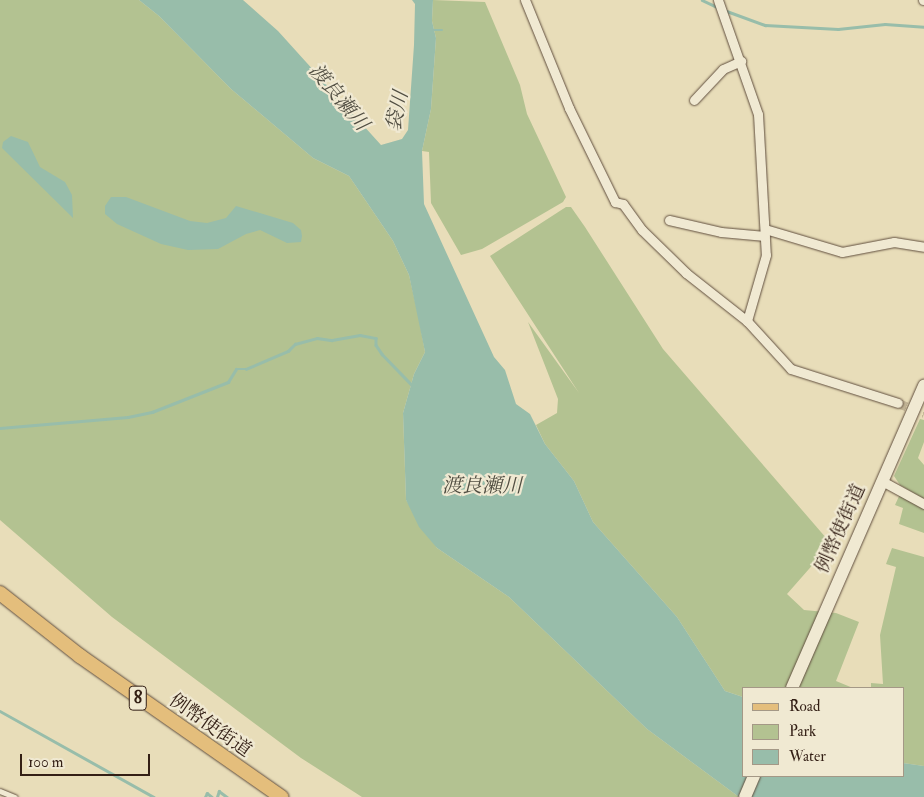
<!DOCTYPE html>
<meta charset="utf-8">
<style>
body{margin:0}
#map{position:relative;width:924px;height:797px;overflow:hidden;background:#e8ddb9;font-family:"IM FELL Double Pica","Noto Serif JP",serif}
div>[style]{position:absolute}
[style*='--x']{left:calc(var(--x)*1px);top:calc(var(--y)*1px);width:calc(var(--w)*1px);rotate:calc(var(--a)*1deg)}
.green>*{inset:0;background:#b3c291}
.water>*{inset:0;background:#98bdaa}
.stream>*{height:2.5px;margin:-1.25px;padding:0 1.25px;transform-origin:1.25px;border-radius:1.25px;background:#98bdaa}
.street-tunnel>*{height:9px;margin-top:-4.5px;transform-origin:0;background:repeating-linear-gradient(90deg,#c4b798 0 9px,transparent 0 13.5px)}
.roads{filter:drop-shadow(0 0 1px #604e3e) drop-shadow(0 0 1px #604e3e)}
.lane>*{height:4.5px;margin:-2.25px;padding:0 2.25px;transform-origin:2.25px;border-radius:2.25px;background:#f0e9d2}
.street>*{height:9px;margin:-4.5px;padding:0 4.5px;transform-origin:4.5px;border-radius:4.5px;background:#f0e9d2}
.secondary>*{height:12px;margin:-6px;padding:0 6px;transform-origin:6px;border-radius:6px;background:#f0e9d2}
.primary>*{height:14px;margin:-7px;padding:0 7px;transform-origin:7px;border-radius:7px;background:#e4be7c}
span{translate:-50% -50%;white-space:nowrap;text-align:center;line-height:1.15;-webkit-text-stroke:4.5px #f0e9d2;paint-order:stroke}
.shield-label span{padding:1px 4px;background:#f0e9d2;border:1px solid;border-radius:4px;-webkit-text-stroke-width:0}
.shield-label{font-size:18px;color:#331f15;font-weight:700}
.street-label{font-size:19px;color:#331f15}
.water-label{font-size:20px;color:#514e42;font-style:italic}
.legend{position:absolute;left:742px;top:687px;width:162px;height:90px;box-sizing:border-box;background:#f0e9d2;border:1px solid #a49886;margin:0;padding:6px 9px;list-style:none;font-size:15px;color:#331f15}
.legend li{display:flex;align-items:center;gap:10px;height:25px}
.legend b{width:25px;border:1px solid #a49886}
.scale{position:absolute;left:20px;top:754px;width:130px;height:22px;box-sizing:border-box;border:2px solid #331f15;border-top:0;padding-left:6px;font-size:15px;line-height:18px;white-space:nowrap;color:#331f15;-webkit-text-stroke:4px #f0e9d2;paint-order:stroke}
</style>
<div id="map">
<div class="green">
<div style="clip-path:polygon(0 0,139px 0,159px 16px,231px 89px,313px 158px,349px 176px,393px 241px,409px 275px,419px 319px,425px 352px,414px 374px,403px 413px,406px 500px,437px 548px,509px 597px,647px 729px,739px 797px,362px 797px,301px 758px,112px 617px,0 520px)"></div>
<div style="clip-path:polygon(433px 0,485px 2px,520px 85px,527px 114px,566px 197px,563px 202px,482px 249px,461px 255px,431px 203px,429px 152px,422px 151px,431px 109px,436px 38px,432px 21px)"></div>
<div style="clip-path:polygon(566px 207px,571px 207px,585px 227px,663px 349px,827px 539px,816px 561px,787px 594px,804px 610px,836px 613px,859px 622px,836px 681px,853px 688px,743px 688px,743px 697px,725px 691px,677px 617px,593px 522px,574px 481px,545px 444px,536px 425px,557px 413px,558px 399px,528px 322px,579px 393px,490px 256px)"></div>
<div style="clip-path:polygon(920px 419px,924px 420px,924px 442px,918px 458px,924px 465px,924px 499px,900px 485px,894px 476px)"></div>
<div style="clip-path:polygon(900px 494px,924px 508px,924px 533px,899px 524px,903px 508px,895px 505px)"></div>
<div style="clip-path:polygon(892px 548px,924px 557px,924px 766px,903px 763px,903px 688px,871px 688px,871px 683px,883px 684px,880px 635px,896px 567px,886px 564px)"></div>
</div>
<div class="water">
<div style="clip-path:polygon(139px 0,243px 0,278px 31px,381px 145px,402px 139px,408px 130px,414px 45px,415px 4px,412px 0,433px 0,432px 21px,436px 38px,431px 109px,422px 151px,424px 204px,494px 357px,505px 370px,516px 404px,530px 414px,545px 444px,574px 481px,593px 522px,677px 617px,725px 691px,743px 697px,743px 776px,903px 776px,903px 763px,924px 766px,924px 797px,739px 797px,647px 729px,509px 597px,437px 548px,419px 527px,406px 500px,403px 413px,414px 374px,425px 352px,409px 275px,393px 241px,349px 176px,313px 158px,231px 89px,159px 16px)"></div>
<div style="clip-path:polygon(11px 136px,28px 142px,40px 167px,65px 182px,72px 195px,73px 218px,2px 148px,3px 142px)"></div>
<div style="clip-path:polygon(111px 197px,126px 197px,190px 221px,207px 223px,226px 218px,236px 206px,293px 223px,301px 230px,302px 236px,301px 242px,287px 243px,260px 230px,246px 234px,218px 249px,188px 250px,161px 244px,117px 224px,105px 214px,105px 206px)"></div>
</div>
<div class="stream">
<div style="--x:702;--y:0;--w:17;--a:25"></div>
<div style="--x:724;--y:10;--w:44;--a:20.1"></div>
<div style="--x:765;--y:25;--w:73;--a:3.1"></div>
<div style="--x:838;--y:29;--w:47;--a:-6.1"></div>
<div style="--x:885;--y:24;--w:39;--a:4"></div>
<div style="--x:433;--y:30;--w:9;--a:0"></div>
<div style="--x:0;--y:428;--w:128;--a:-4.9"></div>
<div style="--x:128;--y:417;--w:25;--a:-12"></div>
<div style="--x:152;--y:412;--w:82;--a:-21.5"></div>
<div style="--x:228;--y:382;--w:15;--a:-58"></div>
<div style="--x:236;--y:369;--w:10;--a:0"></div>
<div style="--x:246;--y:369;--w:46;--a:-23.2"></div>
<div style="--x:288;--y:351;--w:10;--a:-45"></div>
<div style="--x:295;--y:344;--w:23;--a:-15"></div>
<div style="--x:317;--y:338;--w:15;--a:8"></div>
<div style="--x:332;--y:340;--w:28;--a:-10"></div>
<div style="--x:360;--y:335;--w:16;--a:11"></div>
<div style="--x:376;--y:338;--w:7;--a:90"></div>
<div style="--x:376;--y:345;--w:11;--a:56"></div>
<div style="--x:382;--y:354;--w:45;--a:45.9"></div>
<div style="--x:0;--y:711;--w:176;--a:29.2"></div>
<div style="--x:205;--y:797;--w:4;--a:-63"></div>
<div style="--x:207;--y:793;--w:6;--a:39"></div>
<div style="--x:217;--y:797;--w:6;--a:-72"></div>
<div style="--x:219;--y:791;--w:10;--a:37"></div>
</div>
<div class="street-tunnel">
<div style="--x:898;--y:403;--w:28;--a:21"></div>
</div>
<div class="roads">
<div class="lane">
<div style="--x:0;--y:791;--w:16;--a:22"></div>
</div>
<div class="street">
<div style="--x:525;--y:0;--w:117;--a:67.8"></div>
<div style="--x:569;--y:108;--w:105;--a:63.9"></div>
<div style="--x:615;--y:202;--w:8;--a:14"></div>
<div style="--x:623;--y:204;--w:32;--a:54"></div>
<div style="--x:642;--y:230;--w:62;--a:44.3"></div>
<div style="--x:686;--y:273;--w:78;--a:38.2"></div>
<div style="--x:747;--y:321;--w:65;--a:47.5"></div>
<div style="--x:791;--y:369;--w:112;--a:17.6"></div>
<div style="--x:718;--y:0;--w:121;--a:70.7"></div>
<div style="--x:758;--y:114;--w:141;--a:86.8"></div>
<div style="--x:766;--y:255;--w:69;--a:106.1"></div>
<div style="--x:923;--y:0;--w:1;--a:0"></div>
<div style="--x:694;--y:100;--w:42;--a:-46.9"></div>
<div style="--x:723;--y:69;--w:20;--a:-24"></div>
<div style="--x:669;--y:220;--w:53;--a:13"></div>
<div style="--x:721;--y:232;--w:44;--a:5.2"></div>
<div style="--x:765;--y:229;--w:80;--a:16.6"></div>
<div style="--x:842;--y:252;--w:53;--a:-10.9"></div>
<div style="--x:894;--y:242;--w:30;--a:9"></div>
<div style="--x:882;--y:481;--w:48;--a:28.7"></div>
</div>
<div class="secondary">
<div style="--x:792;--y:688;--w:330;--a:-66.4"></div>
<div style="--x:745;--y:797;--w:23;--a:-67"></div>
</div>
<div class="primary">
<div style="--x:0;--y:593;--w:102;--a:38.2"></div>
<div style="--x:80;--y:656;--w:246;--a:35"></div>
</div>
</div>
<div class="shield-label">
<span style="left:138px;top:698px">8</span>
</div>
<div class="street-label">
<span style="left:841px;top:529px;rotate:-66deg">例幣使街道</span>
<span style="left:210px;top:726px;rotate:35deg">例幣使街道</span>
</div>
<div class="water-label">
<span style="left:339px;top:97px;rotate:50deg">渡良瀬川</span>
<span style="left:397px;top:111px;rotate:-78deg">袋川</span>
<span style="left:482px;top:485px">渡良瀬川</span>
</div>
<ul class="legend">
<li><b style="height:6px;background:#e4be7c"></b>Road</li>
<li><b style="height:14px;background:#b3c291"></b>Park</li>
<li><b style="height:14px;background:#98bdaa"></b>Water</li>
</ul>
<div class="scale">100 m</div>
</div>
